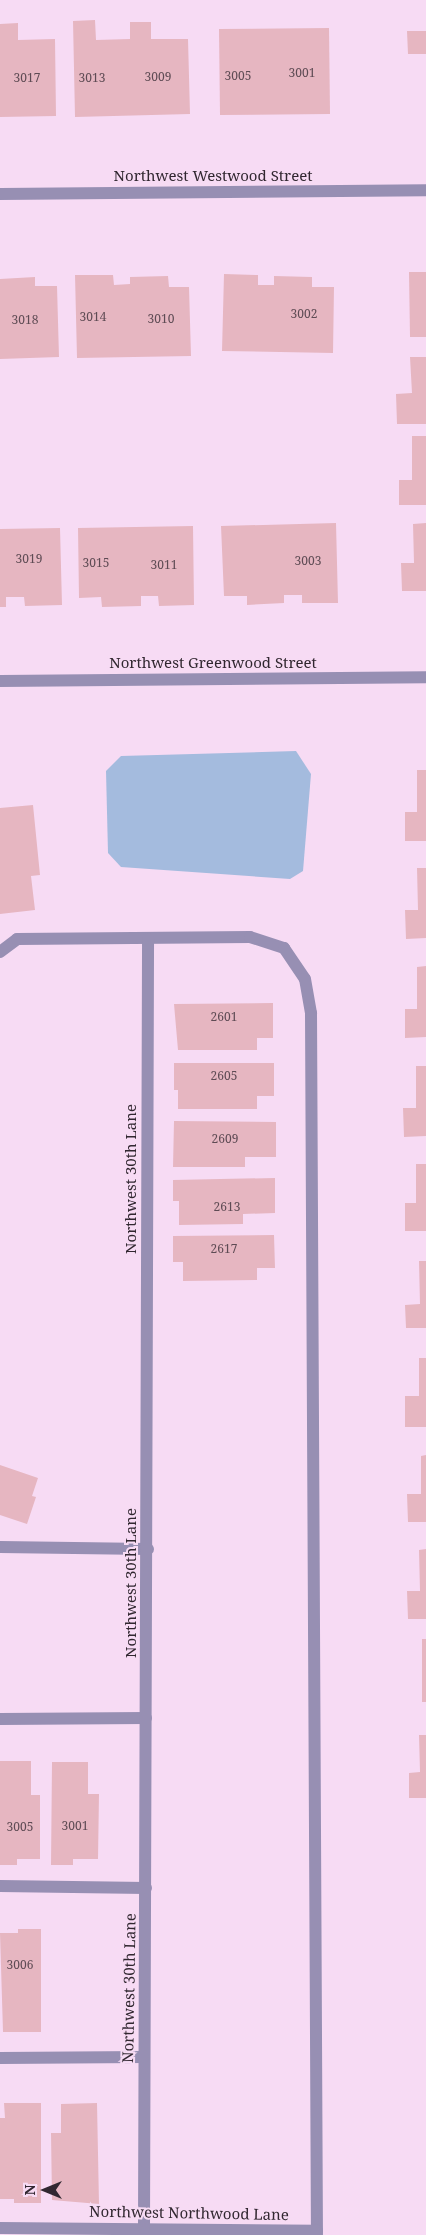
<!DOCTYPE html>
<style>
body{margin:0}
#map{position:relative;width:426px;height:2235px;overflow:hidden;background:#f7dbf4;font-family:"Noto Serif",serif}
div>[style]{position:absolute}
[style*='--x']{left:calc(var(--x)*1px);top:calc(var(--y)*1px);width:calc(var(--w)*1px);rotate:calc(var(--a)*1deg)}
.water>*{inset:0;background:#a4bbde}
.building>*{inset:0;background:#e6b6c1}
.street>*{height:12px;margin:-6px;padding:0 6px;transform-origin:6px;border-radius:6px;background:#978fb3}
span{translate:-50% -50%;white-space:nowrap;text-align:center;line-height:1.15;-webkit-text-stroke:4px #f7dbf4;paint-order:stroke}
.number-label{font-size:12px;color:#5e4b54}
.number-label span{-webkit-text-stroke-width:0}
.street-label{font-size:15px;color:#312730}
.north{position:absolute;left:20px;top:2165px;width:50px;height:50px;-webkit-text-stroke:4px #f7dbf4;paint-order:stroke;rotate:270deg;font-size:14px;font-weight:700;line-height:20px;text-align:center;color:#312730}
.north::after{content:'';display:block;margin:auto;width:18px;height:22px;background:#312730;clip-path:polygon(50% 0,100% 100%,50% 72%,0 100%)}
</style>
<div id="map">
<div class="water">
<div style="clip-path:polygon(296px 751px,311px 774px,303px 871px,290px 879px,121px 867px,108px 853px,106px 771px,121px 756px)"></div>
</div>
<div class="building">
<div style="clip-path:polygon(95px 20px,96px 40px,130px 39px,130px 22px,151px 22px,151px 39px,188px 39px,190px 114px,75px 117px,73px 21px)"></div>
<div style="clip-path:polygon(18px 23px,18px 40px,55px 39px,56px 116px,0 117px,0 24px)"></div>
<div style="clip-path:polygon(329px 28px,330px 114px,220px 115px,219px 29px)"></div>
<div style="clip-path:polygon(407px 31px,426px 31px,426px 54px,408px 54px)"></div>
<div style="clip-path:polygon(409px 272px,426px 272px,426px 337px,410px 337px)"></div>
<div style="clip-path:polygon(224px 274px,258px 275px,258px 285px,274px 285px,274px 276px,312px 277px,312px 287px,334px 287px,333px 353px,222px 351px)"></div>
<div style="clip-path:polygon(75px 275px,113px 275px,114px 285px,130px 284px,130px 277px,168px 276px,169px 287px,189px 287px,191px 356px,77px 358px)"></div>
<div style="clip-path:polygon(35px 277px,35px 286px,57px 286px,59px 357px,0 359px,0 279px)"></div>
<div style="clip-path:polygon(410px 357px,426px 357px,426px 424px,397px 424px,396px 394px,412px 393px)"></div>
<div style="clip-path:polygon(412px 436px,426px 436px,426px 505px,399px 505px,399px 480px,412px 480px)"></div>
<div style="clip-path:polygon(336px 523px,338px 603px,302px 603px,302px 595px,284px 595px,284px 603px,247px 605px,247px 596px,224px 596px,221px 526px)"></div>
<div style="clip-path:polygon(426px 523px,426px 591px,402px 591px,401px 563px,414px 563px,413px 524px)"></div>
<div style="clip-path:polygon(193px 526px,194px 605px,159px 606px,158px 596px,141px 596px,141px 606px,102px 607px,101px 597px,79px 598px,78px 528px)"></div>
<div style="clip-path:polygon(60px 528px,62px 605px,25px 606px,24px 597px,6px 597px,6px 607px,0 607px,0 529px)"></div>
<div style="clip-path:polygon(417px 770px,426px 770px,426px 841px,405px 841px,405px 812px,417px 812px)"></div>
<div style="clip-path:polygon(33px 805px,40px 875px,31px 876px,35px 910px,0 914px,0 808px)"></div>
<div style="clip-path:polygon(417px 868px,426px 868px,426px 938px,406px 939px,405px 910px,418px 910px)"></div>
<div style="clip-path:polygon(426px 966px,426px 1037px,405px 1038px,405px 1009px,417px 1009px,417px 967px)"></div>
<div style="clip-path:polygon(273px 1003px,273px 1038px,257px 1038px,257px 1050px,178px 1050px,174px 1004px)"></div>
<div style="clip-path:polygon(174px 1063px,274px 1063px,274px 1096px,257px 1096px,257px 1109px,178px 1109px,178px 1090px,174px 1090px)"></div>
<div style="clip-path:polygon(416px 1066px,426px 1066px,426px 1136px,404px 1137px,403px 1108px,416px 1108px)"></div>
<div style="clip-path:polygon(174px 1121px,276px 1122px,276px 1157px,245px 1157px,245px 1167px,173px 1167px)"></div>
<div style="clip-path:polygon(416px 1164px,426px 1164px,426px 1231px,405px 1231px,405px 1203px,416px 1203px)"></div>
<div style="clip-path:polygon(275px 1178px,275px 1213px,243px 1214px,243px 1224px,179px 1225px,179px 1201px,173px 1201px,173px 1180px)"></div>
<div style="clip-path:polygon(274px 1235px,275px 1268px,257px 1268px,257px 1280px,183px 1281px,183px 1262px,173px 1262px,173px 1236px)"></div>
<div style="clip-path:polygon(419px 1261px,426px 1261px,426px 1328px,406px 1328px,405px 1305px,420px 1304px)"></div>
<div style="clip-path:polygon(419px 1358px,426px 1358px,426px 1427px,405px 1427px,405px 1396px,419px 1396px)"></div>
<div style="clip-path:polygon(426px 1455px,426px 1522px,408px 1522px,407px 1494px,421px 1494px,421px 1456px)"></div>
<div style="clip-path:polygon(0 1465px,38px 1478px,32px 1496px,36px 1497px,27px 1524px,0 1515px)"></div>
<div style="clip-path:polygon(426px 1549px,426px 1619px,408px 1619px,407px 1591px,420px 1591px,419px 1550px)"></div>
<div style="clip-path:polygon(422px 1639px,426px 1639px,426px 1702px,422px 1702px)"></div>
<div style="clip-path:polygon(419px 1735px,426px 1735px,426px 1798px,409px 1798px,409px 1773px,420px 1772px)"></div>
<div style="clip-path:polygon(0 1761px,31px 1761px,31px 1795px,40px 1795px,40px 1859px,17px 1859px,17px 1865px,0 1865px)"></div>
<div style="clip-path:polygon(52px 1762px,88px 1762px,88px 1794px,99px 1794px,98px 1859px,73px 1859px,73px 1865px,51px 1865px)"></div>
<div style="clip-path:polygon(18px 1929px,41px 1929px,41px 2032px,3px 2032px,0 1933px,18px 1933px)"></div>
<div style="clip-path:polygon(4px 2103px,41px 2103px,41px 2203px,14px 2203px,14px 2199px,0 2199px,0 2118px,5px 2118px)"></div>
<div style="clip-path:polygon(97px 2103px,99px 2204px,52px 2200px,51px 2133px,61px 2133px,61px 2104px)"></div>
</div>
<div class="street">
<div style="--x:0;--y:194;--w:426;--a:-0.5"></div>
<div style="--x:0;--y:681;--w:426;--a:-0.5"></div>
<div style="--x:0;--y:952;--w:21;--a:-37"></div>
<div style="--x:17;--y:939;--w:233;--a:-0.5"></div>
<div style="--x:250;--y:937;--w:36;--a:18"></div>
<div style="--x:284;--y:948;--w:37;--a:56"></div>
<div style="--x:305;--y:979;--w:35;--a:80"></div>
<div style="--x:311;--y:1013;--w:1222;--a:89.72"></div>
<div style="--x:0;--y:1547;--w:148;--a:0.8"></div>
<div style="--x:0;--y:1719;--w:146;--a:-0.4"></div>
<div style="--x:0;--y:1886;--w:146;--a:0.8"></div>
<div style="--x:0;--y:2058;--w:144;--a:-0.4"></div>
<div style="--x:0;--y:2228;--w:317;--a:0.5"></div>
<div style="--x:144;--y:2228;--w:1289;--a:-89.82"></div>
</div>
<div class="number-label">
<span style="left:302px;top:73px">3001</span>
<span style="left:238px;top:76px">3005</span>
<span style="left:158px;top:77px">3009</span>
<span style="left:27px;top:78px">3017</span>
<span style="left:92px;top:78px">3013</span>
<span style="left:304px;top:314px">3002</span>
<span style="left:93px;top:317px">3014</span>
<span style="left:161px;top:319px">3010</span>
<span style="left:25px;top:320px">3018</span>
<span style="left:29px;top:559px">3019</span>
<span style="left:308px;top:561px">3003</span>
<span style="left:96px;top:563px">3015</span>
<span style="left:164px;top:565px">3011</span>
<span style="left:224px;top:1017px">2601</span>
<span style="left:224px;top:1076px">2605</span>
<span style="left:225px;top:1139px">2609</span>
<span style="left:227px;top:1207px">2613</span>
<span style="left:224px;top:1249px">2617</span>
<span style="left:75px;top:1826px">3001</span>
<span style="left:20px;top:1827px">3005</span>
<span style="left:20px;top:1965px">3006</span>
</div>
<div class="street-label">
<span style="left:213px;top:176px">Northwest Westwood Street</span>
<span style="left:213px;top:663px">Northwest Greenwood Street</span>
<span style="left:131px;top:1179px;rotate:-90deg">Northwest 30th Lane</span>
<span style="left:131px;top:1583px;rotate:-90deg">Northwest 30th Lane</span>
<span style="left:129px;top:1988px;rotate:-89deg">Northwest 30th Lane</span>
<span style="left:189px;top:2213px;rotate:1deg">Northwest Northwood Lane</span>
</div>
<div class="north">N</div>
</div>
